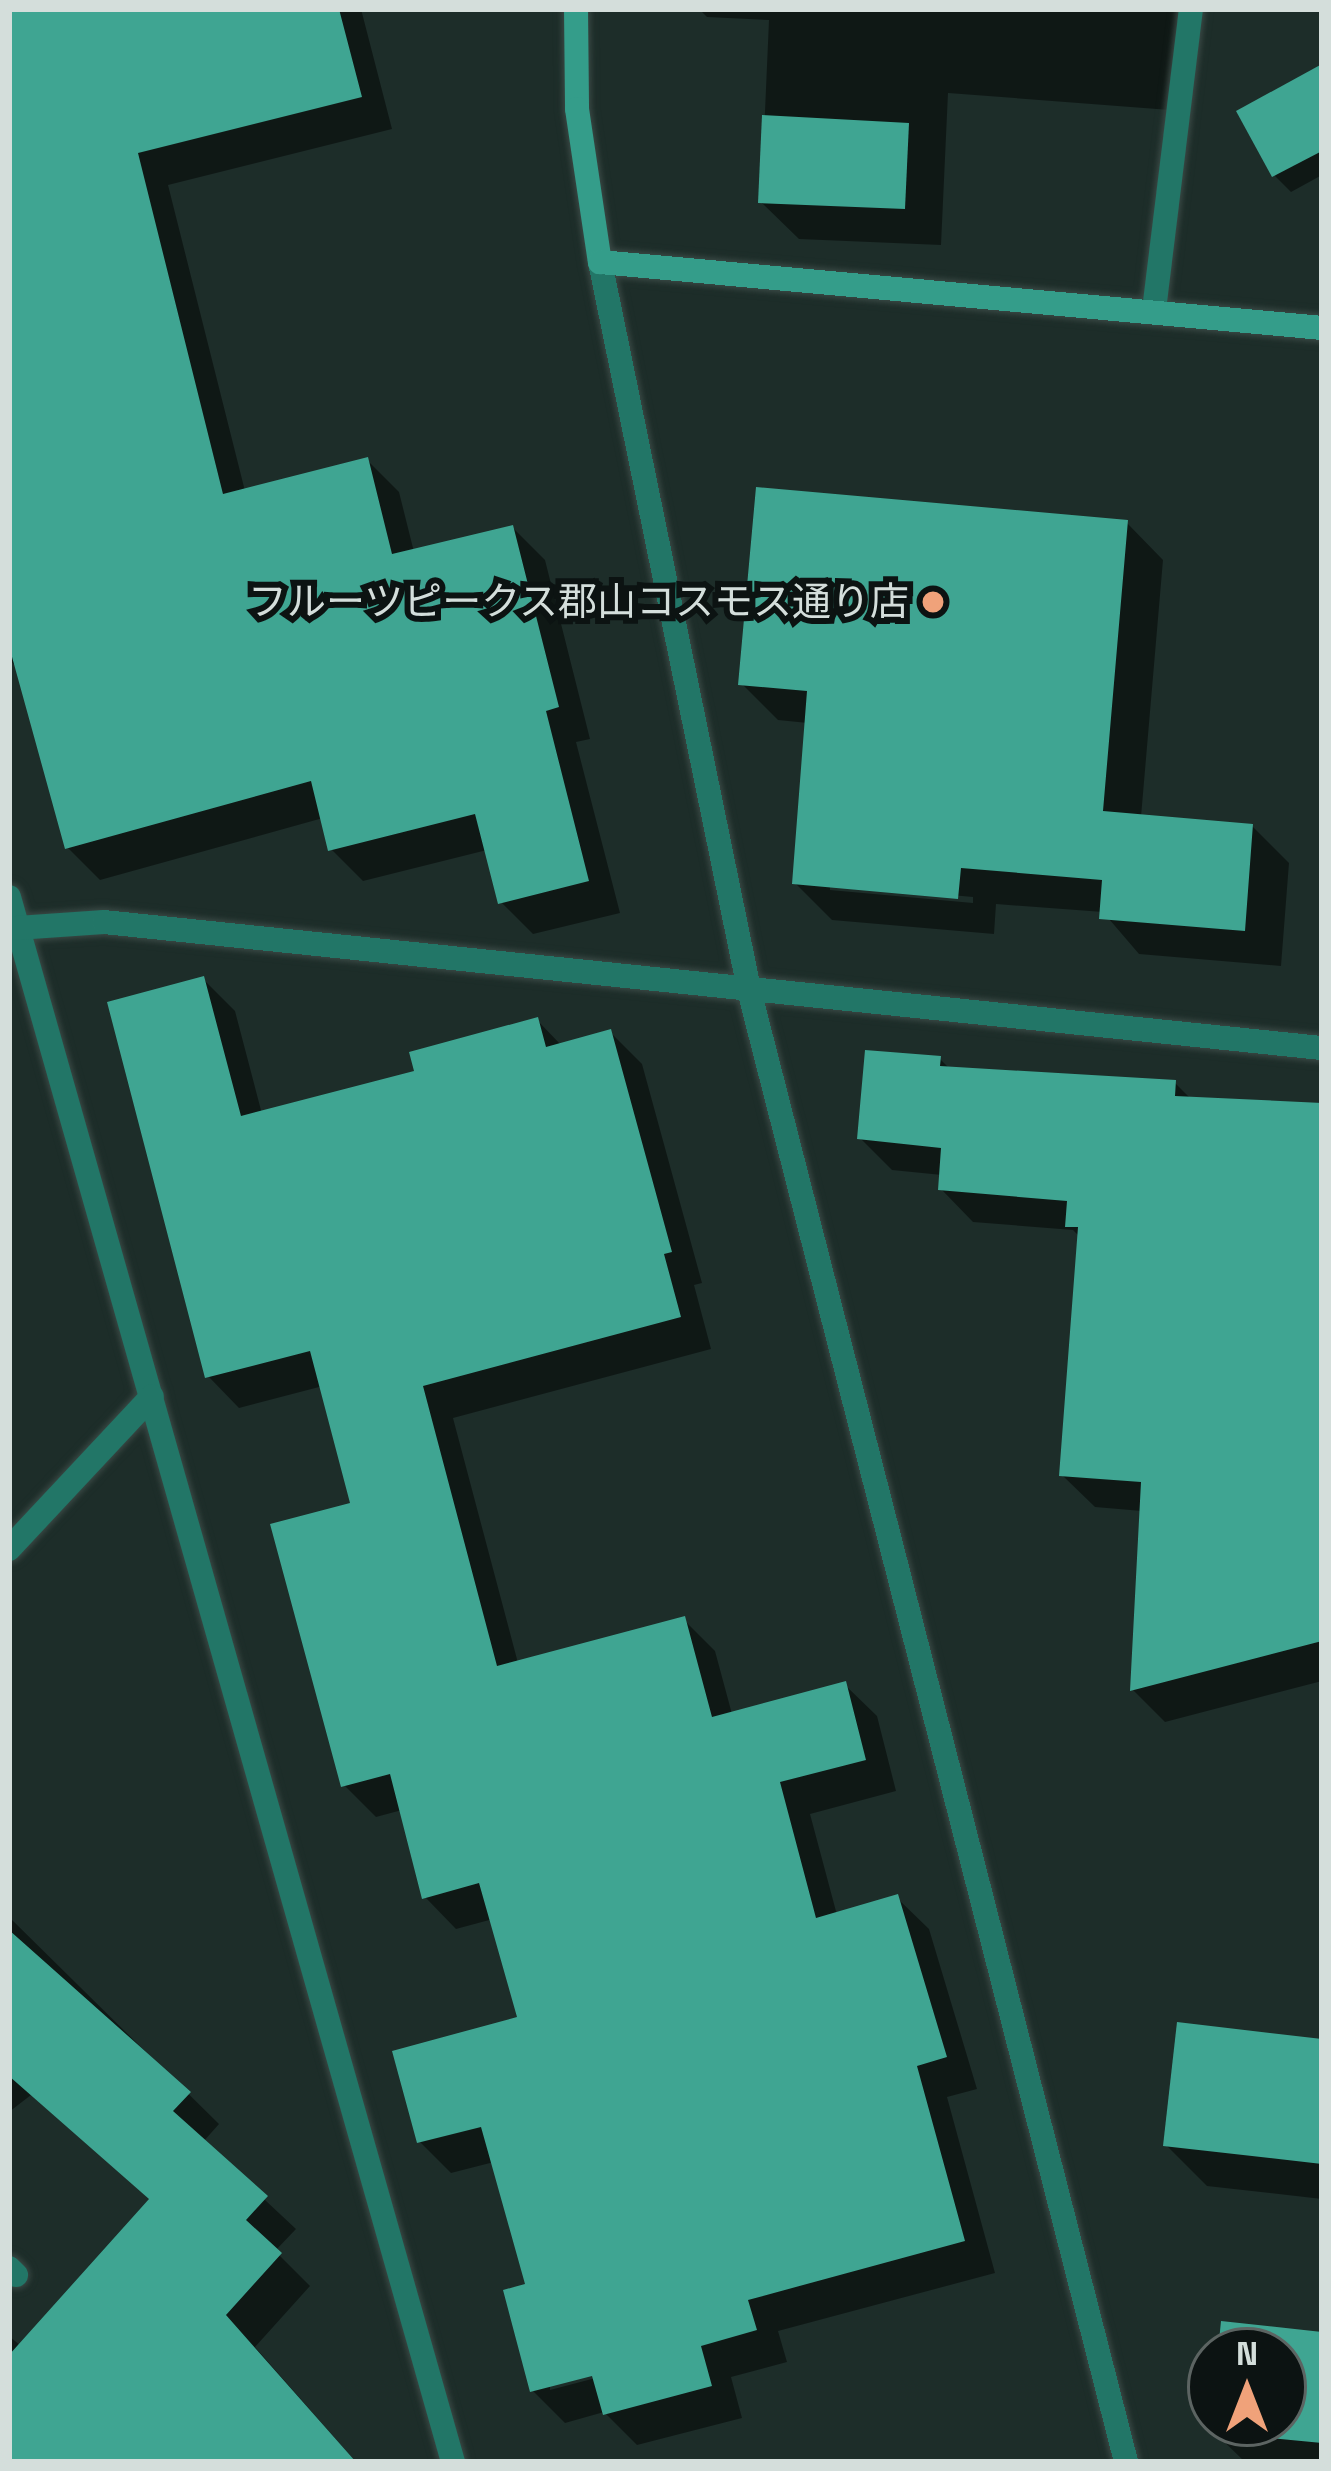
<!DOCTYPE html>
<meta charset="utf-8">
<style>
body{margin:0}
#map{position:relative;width:1331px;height:2471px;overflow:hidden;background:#1d2d29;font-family:"Space Grotesk","Noto Sans JP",sans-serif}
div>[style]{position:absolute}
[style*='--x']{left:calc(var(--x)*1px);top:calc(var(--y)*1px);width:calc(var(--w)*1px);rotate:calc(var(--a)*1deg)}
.shadow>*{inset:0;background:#0007}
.building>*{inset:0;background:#3fa592}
.roads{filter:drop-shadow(0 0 3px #3a4945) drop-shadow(0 0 3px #3a4945)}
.street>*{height:24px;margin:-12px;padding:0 12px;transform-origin:12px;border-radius:12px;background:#227667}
.secondary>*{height:24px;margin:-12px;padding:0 12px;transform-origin:12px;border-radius:12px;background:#349d8a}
.dots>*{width:33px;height:33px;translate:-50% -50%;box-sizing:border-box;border:6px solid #0c1312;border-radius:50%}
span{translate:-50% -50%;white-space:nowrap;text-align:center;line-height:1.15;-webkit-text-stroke:12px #0c1312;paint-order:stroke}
.poi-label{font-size:39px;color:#d4dedb}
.right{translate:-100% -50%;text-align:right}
.frame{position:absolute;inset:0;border:12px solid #d4dedb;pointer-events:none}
.north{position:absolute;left:1187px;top:2327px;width:120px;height:120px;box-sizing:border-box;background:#0c1312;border:3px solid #5c6462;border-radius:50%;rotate:0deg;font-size:33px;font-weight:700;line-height:48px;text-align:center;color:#d4dedb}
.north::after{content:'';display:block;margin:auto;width:42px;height:54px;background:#f0a27a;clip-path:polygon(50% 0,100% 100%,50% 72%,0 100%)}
</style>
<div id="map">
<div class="shadow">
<div style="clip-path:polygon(9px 9px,361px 9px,392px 129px,168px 185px,245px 491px,367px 460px,399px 492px,414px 552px,513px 528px,545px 560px,590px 739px,576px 742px,620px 913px,533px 934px,501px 902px,487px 850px,363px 881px,331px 849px,323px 818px,100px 880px,68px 848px,19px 669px,9px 660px)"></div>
<div style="clip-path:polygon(699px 9px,1190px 9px,1183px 111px,948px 93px,941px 245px,799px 239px,761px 202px,769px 20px,707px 17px)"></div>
<div style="clip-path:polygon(1322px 101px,1322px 175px,1291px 192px,1275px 176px)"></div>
<div style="clip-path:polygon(evenodd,1127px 523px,1163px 560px,1141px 817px,1252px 826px,1289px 863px,1281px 966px,1139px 954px,1103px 912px,996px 904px,994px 934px,832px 920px,795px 883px,808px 723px,778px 720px,741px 683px,1127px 523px,830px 884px,973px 897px,973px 903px,830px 890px,830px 884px)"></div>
<div style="clip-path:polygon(evenodd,203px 979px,235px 1011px,262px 1114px,418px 1073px,537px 1020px,562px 1046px,610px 1032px,642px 1064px,702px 1283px,694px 1285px,711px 1349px,453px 1418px,518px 1663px,684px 1620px,715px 1651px,732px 1714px,845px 1685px,877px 1716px,896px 1791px,810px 1814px,837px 1915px,897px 1898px,929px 1929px,977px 2089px,947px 2097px,995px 2273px,778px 2331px,787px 2362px,731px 2377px,742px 2418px,637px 2445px,604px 2412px,565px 2423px,533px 2391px,528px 2286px,494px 2162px,451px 2173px,420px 2142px,520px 2019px,493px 1919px,456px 1929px,425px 1897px,402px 1810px,376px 1817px,344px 1785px,354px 1505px,323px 1386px,239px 1408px,208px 1376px,203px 979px,605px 2369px,607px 2375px,550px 2390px,550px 2384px,605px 2369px)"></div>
<div style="clip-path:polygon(940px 1059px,951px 1070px,1175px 1083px,1191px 1099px,1322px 1106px,1322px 1681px,1165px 1722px,1133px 1690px,1142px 1511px,1095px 1507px,1062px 1475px,1080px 1237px,1073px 1230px,973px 1222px,941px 1189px,942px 1175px,892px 1170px,860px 1138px)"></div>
<div style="clip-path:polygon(9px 1917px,219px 2124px,203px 2142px,296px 2229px,275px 2251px,310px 2286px,255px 2347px,356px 2462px,9px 2462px,9px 2336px,21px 2346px,152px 2201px,31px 2095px,9px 2112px)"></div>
<div style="clip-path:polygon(1322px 2042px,1322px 2199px,1207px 2186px,1166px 2145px)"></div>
<div style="clip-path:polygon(1322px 2335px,1322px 2462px,1244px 2461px,1213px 2431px,1283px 2423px,1283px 2351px,1221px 2351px)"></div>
</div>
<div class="building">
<div style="clip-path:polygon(9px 9px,339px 9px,362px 97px,138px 153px,223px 494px,368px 457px,392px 554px,513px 525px,559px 707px,546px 711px,589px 881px,498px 904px,475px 814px,328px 851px,311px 781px,65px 849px,9px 646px)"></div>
<div style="clip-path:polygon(1322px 64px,1322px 151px,1272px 177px,1236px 111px)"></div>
<div style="clip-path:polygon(762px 115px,909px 123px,905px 209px,758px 203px)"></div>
<div style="clip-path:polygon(756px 487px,1128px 520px,1103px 811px,1253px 824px,1245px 931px,1099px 919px,1102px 880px,961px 868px,958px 899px,792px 884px,807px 691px,738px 685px)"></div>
<div style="clip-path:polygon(204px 976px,241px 1116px,414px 1071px,409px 1052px,538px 1017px,546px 1047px,611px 1029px,672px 1252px,664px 1254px,681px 1317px,423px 1386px,497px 1666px,685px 1616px,712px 1717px,846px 1681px,866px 1760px,780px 1782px,816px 1918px,898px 1894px,947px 2057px,917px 2066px,965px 2241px,748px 2300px,757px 2330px,701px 2346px,712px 2386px,603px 2415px,592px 2376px,530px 2392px,503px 2290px,525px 2284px,481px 2127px,417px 2143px,392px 2051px,517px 2017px,479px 1883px,422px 1899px,390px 1774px,341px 1787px,270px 1524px,350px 1503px,310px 1351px,205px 1378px,107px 1002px)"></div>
<div style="clip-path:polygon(865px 1050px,941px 1056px,940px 1066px,1176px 1080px,1175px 1096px,1322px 1103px,1322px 1641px,1130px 1691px,1141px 1482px,1059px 1476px,1078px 1227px,1065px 1227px,1067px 1201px,938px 1190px,941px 1148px,857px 1139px)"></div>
<div style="clip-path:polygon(9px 1930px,191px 2092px,173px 2111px,268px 2196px,246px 2220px,282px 2253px,226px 2315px,356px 2462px,9px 2462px,9px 2355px,149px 2199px,9px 2076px)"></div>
<div style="clip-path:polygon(1177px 2022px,1322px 2039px,1322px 2164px,1163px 2146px)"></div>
<div style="clip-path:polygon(1221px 2321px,1322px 2332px,1322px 2443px,1210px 2432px,1211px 2420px,1283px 2423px,1283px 2351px,1218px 2351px)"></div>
</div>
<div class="roads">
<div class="street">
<div style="--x:600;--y:262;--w:747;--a:78.42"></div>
<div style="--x:750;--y:994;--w:1515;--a:75.63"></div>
<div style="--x:1154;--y:310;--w:303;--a:-83"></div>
<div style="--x:9;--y:897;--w:1627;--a:74.16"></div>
<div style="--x:17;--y:928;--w:87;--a:-3.9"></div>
<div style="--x:104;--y:922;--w:1224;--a:5.91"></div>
<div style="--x:9;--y:1549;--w:209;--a:-46.9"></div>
<div style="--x:9;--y:2268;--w:10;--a:45"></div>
</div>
<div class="secondary">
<div style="--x:576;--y:9;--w:100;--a:89.4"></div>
<div style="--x:577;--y:109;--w:155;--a:81.5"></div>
<div style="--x:600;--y:262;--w:725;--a:5.22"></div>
</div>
</div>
<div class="dots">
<div style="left:933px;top:602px;background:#f0a27a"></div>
</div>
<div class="poi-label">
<span class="right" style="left:909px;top:602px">フルーツピークス郡山コスモス通り店</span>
</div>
<div class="frame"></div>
<div class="north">N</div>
</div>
